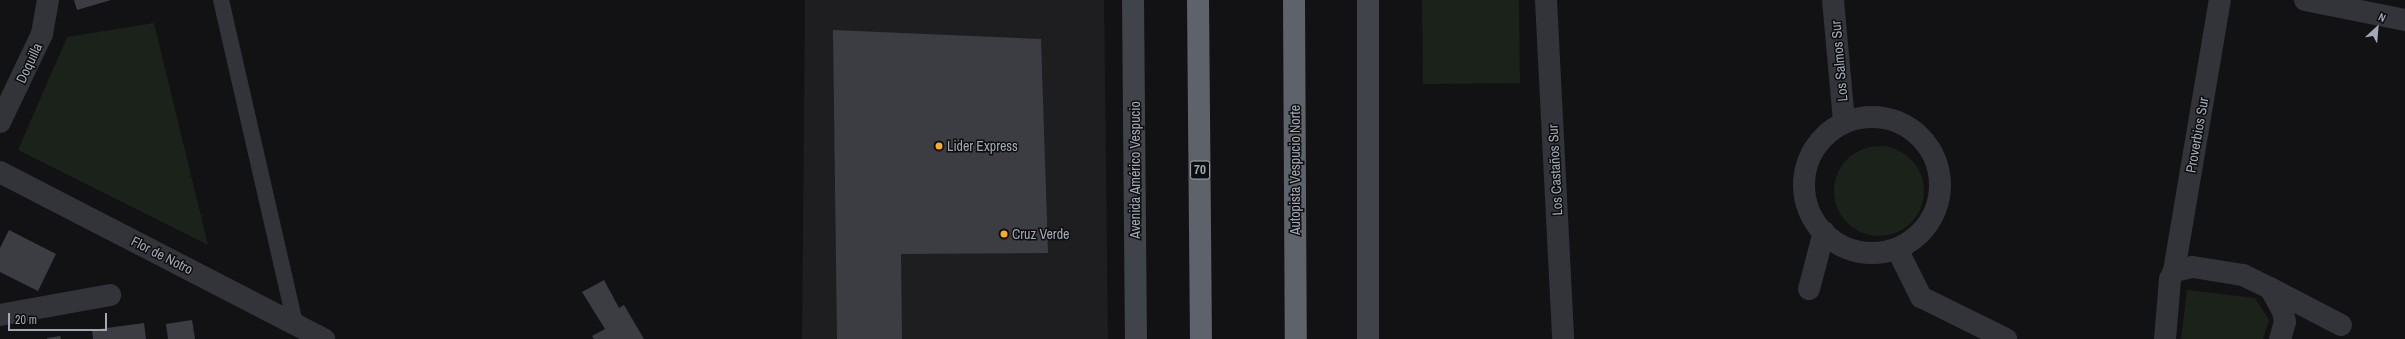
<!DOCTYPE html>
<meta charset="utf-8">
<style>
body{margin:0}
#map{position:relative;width:2405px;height:339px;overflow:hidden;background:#121214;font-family:"Archivo Narrow",sans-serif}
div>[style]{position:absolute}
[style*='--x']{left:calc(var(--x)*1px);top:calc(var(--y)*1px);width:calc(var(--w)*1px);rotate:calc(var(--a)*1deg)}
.built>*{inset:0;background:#1e1e21}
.green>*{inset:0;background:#1a221a}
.round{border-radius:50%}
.building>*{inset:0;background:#3c3d42}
.service>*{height:16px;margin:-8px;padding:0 8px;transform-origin:8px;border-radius:8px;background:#323439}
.minor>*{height:22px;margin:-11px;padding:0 11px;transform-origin:11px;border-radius:11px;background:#323439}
.minor>.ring{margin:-11px;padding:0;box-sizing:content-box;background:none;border:22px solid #323439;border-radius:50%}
.secondary>*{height:22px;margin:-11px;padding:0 11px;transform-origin:11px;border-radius:11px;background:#404349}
.motorway>*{height:22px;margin:-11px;padding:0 11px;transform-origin:11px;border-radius:11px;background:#5e626a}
.dots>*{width:11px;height:11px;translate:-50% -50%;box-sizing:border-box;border:2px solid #0d0d0e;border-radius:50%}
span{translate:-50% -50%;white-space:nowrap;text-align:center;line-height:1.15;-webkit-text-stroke:3px #0d0d0e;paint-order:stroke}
.shield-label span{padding:1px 3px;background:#0d0d0e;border:1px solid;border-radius:3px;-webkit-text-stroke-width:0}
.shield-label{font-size:13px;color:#a2a9b6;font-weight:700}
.street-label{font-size:14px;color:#a2a9b6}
.poi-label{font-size:14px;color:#a2a9b6}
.left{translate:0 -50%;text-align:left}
.north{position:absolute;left:2357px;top:8px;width:40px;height:40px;-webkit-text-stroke:3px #0d0d0e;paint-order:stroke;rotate:26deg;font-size:11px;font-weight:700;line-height:16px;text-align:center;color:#a2a9b6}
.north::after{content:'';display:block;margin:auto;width:14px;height:18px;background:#a2a9b6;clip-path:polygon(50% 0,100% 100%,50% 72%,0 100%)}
.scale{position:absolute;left:8px;top:313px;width:99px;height:18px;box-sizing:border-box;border:2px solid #a2a9b6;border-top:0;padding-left:5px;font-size:12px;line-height:14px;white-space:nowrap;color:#a2a9b6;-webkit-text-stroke:3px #0d0d0e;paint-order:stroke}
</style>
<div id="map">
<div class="built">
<div style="clip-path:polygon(805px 0,1104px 0,1108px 339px,802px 339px)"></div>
</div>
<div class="green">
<div style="clip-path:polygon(1422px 0,1519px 0,1520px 83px,1423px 84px)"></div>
<div style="clip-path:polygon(154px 23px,208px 245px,18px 150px,67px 37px)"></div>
<div class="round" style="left:1834px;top:146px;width:90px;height:90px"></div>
<div style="clip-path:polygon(2187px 290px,2255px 298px,2269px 320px,2263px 339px,2181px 339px)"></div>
</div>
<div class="building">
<div style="clip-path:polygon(74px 0,111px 0,77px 10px)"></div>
<div style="clip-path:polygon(833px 30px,1041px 39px,1048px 253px,901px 254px,902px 339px,837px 339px)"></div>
<div style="clip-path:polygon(9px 230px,56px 254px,38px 291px,0 272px,0 248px)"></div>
<div style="clip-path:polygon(604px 280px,619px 308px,624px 305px,644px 339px,594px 339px,592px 336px,605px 329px,582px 292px)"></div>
<div style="clip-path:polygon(192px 320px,195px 339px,168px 339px,166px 324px)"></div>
<div style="clip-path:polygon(144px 323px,146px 339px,93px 339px,92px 330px)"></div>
<div style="clip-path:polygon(60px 336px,61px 339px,47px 339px,47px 338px)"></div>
</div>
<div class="service">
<div style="--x:221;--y:0;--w:332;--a:77.1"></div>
</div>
<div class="minor">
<div style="--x:1546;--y:0;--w:339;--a:87.1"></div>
<div style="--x:1833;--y:0;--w:122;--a:84.8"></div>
<div style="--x:2305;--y:0;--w:102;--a:11.3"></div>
<div class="ring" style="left:1804px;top:117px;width:114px;height:114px"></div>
<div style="--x:0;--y:122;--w:98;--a:-64.5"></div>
<div style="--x:42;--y:34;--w:35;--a:-80"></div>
<div style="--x:0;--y:172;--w:365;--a:27.3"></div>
<div style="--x:1897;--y:249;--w:54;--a:63.4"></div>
<div style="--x:1921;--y:297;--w:95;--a:26.3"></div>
<div style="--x:2174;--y:271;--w:275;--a:-80.4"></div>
<div style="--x:2270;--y:288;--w:80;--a:27.5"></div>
<div style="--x:1809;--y:289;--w:59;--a:-75.3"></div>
<div style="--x:0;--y:315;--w:112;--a:-10.3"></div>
<div style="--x:2165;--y:339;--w:60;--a:-85.2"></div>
<div style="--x:2170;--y:279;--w:9;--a:-63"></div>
<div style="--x:2174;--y:271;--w:19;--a:-12"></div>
<div style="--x:2193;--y:267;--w:51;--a:9.1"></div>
<div style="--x:2243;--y:275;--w:30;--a:26"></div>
<div style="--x:2270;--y:288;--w:26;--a:61"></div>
<div style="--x:2283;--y:311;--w:11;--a:80"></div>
<div style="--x:2285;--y:322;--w:18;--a:106"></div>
</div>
<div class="secondary">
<div style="--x:1133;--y:0;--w:339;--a:89.5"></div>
<div style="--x:1368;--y:0;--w:339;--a:90"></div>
</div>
<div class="motorway">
<div style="--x:1198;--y:0;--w:339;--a:89.5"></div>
<div style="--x:1294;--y:0;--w:339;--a:89.7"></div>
</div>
<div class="dots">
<div style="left:939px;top:146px;background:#ffab1e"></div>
<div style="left:1004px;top:234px;background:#ffab1e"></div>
</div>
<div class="shield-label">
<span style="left:1200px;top:170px">70</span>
</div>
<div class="street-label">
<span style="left:1839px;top:61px;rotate:-95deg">Los Salmos Sur</span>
<span style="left:29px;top:63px;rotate:-65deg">Doquilla</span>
<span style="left:2197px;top:135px;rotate:-80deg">Proverbios Sur</span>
<span style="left:1135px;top:170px;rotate:-90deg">Avenida Américo Vespucio</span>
<span style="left:1295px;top:170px;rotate:-90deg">Autopista Vespucio Norte</span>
<span style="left:1555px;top:170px;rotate:-93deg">Los Castaños Sur</span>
<span style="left:162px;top:255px;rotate:27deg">Flor de Notro</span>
</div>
<div class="poi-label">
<span class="left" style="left:947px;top:146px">Lider Express</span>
<span class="left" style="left:1012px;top:234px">Cruz Verde</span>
</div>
<div class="north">N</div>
<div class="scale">20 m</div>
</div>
